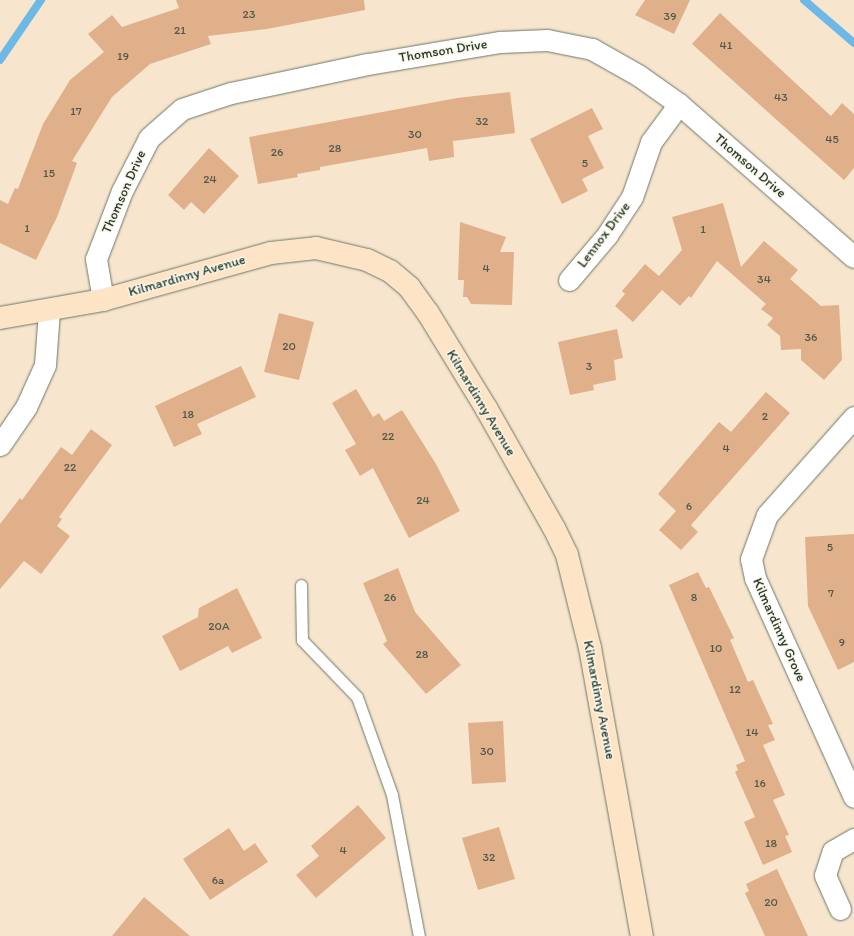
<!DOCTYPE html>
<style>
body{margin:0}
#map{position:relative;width:854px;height:936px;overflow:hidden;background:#f7e6cd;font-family:Itim,sans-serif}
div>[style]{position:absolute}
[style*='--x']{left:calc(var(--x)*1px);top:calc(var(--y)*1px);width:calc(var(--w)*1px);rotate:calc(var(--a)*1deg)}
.stream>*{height:8px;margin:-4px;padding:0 4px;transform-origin:4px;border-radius:4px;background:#6db8e6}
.building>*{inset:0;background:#e0b08b}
.roads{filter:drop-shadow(0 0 1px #6b786a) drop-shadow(0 0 1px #6b786a)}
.lane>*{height:11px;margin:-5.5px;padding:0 5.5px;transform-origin:5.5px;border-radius:5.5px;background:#fff}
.street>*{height:21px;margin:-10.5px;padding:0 10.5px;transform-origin:10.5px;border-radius:10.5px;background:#fff}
.secondary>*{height:22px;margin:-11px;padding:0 11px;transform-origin:11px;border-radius:11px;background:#fee4c6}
span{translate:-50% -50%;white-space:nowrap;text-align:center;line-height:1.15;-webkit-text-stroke:3px #fcf5e5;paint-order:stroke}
.number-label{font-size:12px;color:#4f5a4a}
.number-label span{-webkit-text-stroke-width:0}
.street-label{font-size:14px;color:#1f3d34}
</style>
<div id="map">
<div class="stream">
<div style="--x:804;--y:0;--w:66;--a:40.7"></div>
<div style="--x:0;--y:60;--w:73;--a:-55.7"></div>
</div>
<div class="building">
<div style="clip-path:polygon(176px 0,364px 0,365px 10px,267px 29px,208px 36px,211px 44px,150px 64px,112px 97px,72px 161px,77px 163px,57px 217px,36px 260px,0 243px,0 200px,8px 204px,15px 188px,18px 189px,43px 124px,70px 80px,104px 52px,88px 34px,112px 15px,122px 27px,179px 8px)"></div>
<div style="clip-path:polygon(645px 0,690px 0,674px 34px,635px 15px)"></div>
<div style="clip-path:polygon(720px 13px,831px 116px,842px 103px,854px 114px,854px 168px,844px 180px,692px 44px)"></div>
<div style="clip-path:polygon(510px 92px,515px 133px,453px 141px,454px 157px,429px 161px,427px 148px,320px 167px,320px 170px,297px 174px,298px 177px,258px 184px,249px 137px,457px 98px)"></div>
<div style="clip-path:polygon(592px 108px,603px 129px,588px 136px,604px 168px,582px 179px,588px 191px,562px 204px,530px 139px)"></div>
<div style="clip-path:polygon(209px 148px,239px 176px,204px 214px,191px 202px,184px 210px,168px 195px)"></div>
<div style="clip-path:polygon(723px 203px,741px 267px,764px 241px,798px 270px,790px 279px,821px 306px,839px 305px,842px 360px,824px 380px,801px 360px,801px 349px,781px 350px,780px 336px,767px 325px,773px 318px,761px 309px,766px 304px,717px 261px,691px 298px,689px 296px,680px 306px,662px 290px,633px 322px,615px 306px,625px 294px,622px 291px,645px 264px,659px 276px,682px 250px,672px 217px)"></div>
<div style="clip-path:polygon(460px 222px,506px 237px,500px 252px,514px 252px,512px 305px,471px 304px,467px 297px,463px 297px,464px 280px,458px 280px)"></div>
<div style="clip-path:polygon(279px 313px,314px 322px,299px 380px,264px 372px)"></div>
<div style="clip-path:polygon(617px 329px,623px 358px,614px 360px,616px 380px,593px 385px,594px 390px,570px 395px,558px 342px)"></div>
<div style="clip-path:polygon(241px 366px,256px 397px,197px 424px,202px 434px,174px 447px,155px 406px)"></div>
<div style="clip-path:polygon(356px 389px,373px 417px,379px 413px,384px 421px,402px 410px,436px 464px,460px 511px,409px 538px,373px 468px,360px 476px,345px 450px,356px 444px,332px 403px)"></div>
<div style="clip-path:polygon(766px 392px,790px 413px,691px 525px,698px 532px,681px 550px,659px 530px,676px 511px,658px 494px,719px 422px,731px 432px)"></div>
<div style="clip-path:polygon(91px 429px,112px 445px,59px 517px,62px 519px,57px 526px,70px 536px,41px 574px,24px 561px,0 589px,0 524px,20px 498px,22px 500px,61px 447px,72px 455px)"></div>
<div style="clip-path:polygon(854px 534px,854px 662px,838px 670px,808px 606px,805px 537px)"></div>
<div style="clip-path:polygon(398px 568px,415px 612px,461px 665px,426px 694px,383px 644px,387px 641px,363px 583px)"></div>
<div style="clip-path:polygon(698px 572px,706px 588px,709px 587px,734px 638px,730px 640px,748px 682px,753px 680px,773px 724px,768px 725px,775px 740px,763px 745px,785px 795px,773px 800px,789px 835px,785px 836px,792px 852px,763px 865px,744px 822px,755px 817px,735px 772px,738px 770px,736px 765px,745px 761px,669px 585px)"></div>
<div style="clip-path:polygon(237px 588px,262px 638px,232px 653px,228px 646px,180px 671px,162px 636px,198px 617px,199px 608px)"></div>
<div style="clip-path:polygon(503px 721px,506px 782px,472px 784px,468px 723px)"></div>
<div style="clip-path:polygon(358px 805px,386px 838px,316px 898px,296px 875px,319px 856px,311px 846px)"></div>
<div style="clip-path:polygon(499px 827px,515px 879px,478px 890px,462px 838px)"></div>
<div style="clip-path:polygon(229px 828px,244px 851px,255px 843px,268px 862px,210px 900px,183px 859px)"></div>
<div style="clip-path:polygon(777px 869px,808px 936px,765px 936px,745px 893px,749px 891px,746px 884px)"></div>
<div style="clip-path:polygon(144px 897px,190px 936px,112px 936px)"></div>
</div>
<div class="roads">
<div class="lane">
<div style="--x:301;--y:585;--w:55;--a:89"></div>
<div style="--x:302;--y:640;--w:79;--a:46"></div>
<div style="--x:357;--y:697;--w:104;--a:70.3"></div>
<div style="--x:392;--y:795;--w:144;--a:79.2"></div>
</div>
<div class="street">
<div style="--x:569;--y:280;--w:59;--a:-49.8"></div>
<div style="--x:607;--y:235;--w:45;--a:-56.7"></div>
<div style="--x:632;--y:197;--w:58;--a:-70.9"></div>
<div style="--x:651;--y:142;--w:47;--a:-53.6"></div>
<div style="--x:103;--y:300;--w:42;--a:-99.7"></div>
<div style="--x:96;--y:259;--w:73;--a:-69.1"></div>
<div style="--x:122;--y:191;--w:59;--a:-63"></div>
<div style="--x:149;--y:138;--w:44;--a:-41.3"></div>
<div style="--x:182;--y:109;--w:52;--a:-18.1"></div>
<div style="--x:231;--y:93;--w:140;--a:-12"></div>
<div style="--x:368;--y:64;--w:134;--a:-9.5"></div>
<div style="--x:500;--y:42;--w:47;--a:-2.4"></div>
<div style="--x:547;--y:40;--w:46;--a:11.3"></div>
<div style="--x:592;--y:49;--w:53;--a:29.5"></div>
<div style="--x:638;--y:75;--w:50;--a:35.3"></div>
<div style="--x:679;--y:104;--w:232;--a:41.2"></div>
<div style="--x:854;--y:417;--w:131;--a:131.6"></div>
<div style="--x:767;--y:515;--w:47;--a:110"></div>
<div style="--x:751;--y:559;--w:19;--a:78"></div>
<div style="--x:755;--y:578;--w:240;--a:65.7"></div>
<div style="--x:0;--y:445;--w:46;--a:-55.6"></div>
<div style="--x:26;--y:407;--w:46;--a:-65.7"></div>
<div style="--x:45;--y:365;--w:54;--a:-85.8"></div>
<div style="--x:840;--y:909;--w:37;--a:-114"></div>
<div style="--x:825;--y:875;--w:25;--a:-72"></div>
<div style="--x:833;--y:851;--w:24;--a:-30"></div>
</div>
<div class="secondary">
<div style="--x:0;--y:318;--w:105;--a:-9.9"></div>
<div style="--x:103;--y:300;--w:174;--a:-15.6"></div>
<div style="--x:271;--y:253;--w:45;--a:-6.3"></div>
<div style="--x:316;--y:248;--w:52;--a:13.2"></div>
<div style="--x:367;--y:260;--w:25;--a:26"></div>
<div style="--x:390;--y:271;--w:25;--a:40"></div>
<div style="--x:409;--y:287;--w:32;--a:54"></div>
<div style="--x:428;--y:313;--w:111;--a:58.6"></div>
<div style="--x:486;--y:408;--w:138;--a:60.5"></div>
<div style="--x:554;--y:528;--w:30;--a:64"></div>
<div style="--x:567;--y:555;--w:96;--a:76.1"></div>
<div style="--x:590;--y:648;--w:293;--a:79.8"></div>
</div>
</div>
<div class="number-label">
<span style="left:249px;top:15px">23</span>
<span style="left:670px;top:17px">39</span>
<span style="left:180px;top:31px">21</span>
<span style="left:726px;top:46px">41</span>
<span style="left:123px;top:57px">19</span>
<span style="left:781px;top:98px">43</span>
<span style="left:76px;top:112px">17</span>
<span style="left:482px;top:122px">32</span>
<span style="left:415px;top:135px">30</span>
<span style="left:832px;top:140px">45</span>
<span style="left:335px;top:149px">28</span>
<span style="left:277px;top:153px">26</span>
<span style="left:585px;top:164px">5</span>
<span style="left:49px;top:174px">15</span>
<span style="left:210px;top:180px">24</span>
<span style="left:27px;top:229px">1</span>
<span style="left:703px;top:230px">1</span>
<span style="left:486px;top:269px">4</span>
<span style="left:764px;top:280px">34</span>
<span style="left:811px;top:338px">36</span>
<span style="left:289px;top:347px">20</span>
<span style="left:589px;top:367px">3</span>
<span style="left:188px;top:415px">18</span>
<span style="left:765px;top:417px">2</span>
<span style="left:388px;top:437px">22</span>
<span style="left:726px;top:449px">4</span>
<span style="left:70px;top:468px">22</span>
<span style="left:423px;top:501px">24</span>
<span style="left:689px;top:507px">6</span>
<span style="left:830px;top:548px">5</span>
<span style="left:831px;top:594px">7</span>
<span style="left:390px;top:598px">26</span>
<span style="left:694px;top:598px">8</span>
<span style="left:219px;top:627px">20A</span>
<span style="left:842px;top:643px">9</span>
<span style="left:716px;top:649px">10</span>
<span style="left:422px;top:655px">28</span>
<span style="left:735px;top:690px">12</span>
<span style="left:752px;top:733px">14</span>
<span style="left:487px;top:752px">30</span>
<span style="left:760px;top:784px">16</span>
<span style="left:771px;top:844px">18</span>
<span style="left:343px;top:851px">4</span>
<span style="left:489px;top:858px">32</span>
<span style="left:218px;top:881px">6a</span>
<span style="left:771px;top:903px">20</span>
</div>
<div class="street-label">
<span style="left:443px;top:51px;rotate:-9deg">Thomson Drive</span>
<span style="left:750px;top:166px;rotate:41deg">Thomson Drive</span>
<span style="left:124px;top:192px;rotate:-66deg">Thomson Drive</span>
<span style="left:604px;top:235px;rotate:-53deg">Lennox Drive</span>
<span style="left:187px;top:276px;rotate:-16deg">Kilmardinny Avenue</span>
<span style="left:481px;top:403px;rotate:59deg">Kilmardinny Avenue</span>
<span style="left:779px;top:630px;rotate:66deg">Kilmardinny Grove</span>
<span style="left:599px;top:700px;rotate:79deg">Kilmardinny Avenue</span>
</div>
</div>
